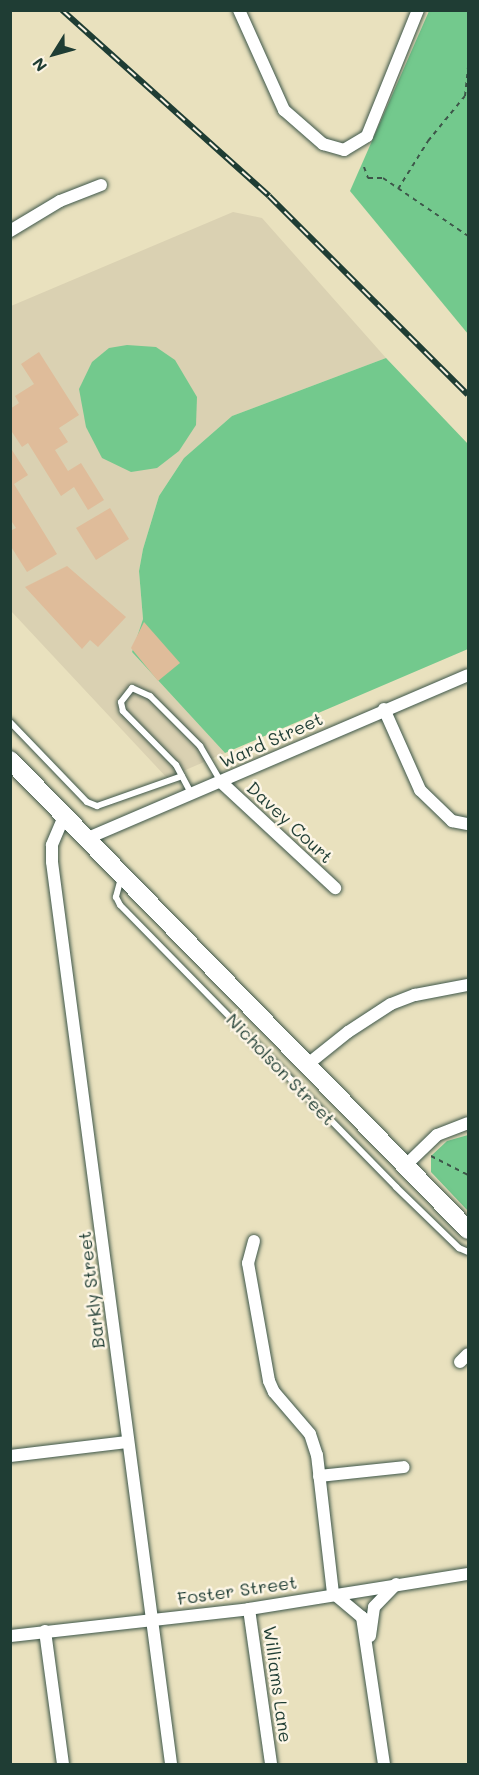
<!DOCTYPE html>
<style>
body{margin:0}
#map{position:relative;width:479px;height:1775px;overflow:hidden;background:#e9e1be;font-family:Mali,sans-serif}
div>[style]{position:absolute}
[style*='--x']{left:calc(var(--x)*1px);top:calc(var(--y)*1px);width:calc(var(--w)*1px);rotate:calc(var(--a)*1deg)}
.built>*{inset:0;background:#dad1b2}
.green>*{inset:0;background:#73c98d}
.building>*{inset:0;background:#dfbc9a}
.path>*{height:2px;margin-top:-1px;transform-origin:0;background:repeating-linear-gradient(90deg,#3d5649 0 4.5px,transparent 0 9px)}
.roads{filter:drop-shadow(0 0 2px #3d5649) drop-shadow(0 0 2px #3d5649)}
.lane>*{height:6px;margin:-3px;padding:0 3px;transform-origin:3px;border-radius:3px;background:#fff}
.street>*{height:12px;margin:-6px;padding:0 6px;transform-origin:6px;border-radius:6px;background:#fff}
.secondary>*{height:18px;margin:-9px;padding:0 9px;transform-origin:9px;border-radius:9px;background:#fff}
.rail>*{height:6px;margin-top:-3px;transform-origin:0;background:repeating-linear-gradient(90deg,#fcf5e5 0 11px,#1f3d34 0 22px);box-sizing:border-box;border-block:2px solid #1f3d34}
span{translate:-50% -50%;white-space:nowrap;text-align:center;line-height:1.15;-webkit-text-stroke:5px #fcf5e5;paint-order:stroke}
.street-label{font-size:18px;color:#1f3d34}
.frame{position:absolute;inset:0;border:12px solid #1f3d34;pointer-events:none}
.north{position:absolute;left:24px;top:24px;width:60px;height:60px;-webkit-text-stroke:4px #fcf5e5;paint-order:stroke;rotate:233deg;font-size:16px;font-weight:700;line-height:24px;text-align:center;color:#1f3d34}
.north::after{content:'';display:block;margin:auto;width:21px;height:27px;background:#1f3d34;clip-path:polygon(50% 0,100% 100%,50% 72%,0 100%)}
</style>
<div id="map">
<div class="built">
<div style="clip-path:polygon(233px 212px,262px 218px,386px 358px,232px 416px,184px 458px,159px 496px,143px 549px,139px 571px,143px 619px,132px 652px,225px 753px,167px 778px,11px 611px,11px 306px)"></div>
</div>
<div class="green">
<div style="clip-path:polygon(429px 11px,468px 11px,468px 334px,350px 191px)"></div>
<div style="clip-path:polygon(127px 345px,156px 347px,175px 360px,197px 397px,196px 425px,179px 451px,157px 468px,131px 472px,102px 458px,86px 427px,79px 389px,92px 362px,109px 348px)"></div>
<div style="clip-path:polygon(386px 358px,468px 444px,468px 649px,225px 753px,132px 652px,143px 619px,139px 571px,143px 549px,159px 496px,184px 458px,232px 416px)"></div>
<div style="clip-path:polygon(468px 1135px,468px 1211px,431px 1172px,431px 1156px,447px 1141px)"></div>
</div>
<div class="building">
<div style="clip-path:polygon(39px 352px,79px 415px,59px 428px,68px 442px,55px 450px,68px 471px,81px 463px,104px 500px,88px 510px,74px 487px,61px 496px,28px 443px,22px 447px,10px 429px,10px 409px,19px 403px,15px 396px,34px 384px,21px 364px)"></div>
<div style="clip-path:polygon(10px 447px,28px 475px,14px 484px,57px 554px,27px 572px,10px 545px,10px 531px,16px 528px,10px 519px)"></div>
<div style="clip-path:polygon(110px 508px,129px 539px,96px 560px,76px 528px)"></div>
<div style="clip-path:polygon(67px 566px,126px 617px,98px 647px,90px 640px,82px 649px,25px 587px)"></div>
<div style="clip-path:polygon(144px 622px,180px 663px,158px 681px,131px 648px)"></div>
</div>
<div class="path">
<div style="--x:364;--y:167;--w:12;--a:70"></div>
<div style="--x:368;--y:178;--w:15;--a:0"></div>
<div style="--x:383;--y:178;--w:103;--a:34.3"></div>
<div style="--x:398;--y:189;--w:57;--a:-58"></div>
<div style="--x:428;--y:141;--w:58;--a:-50.6"></div>
<div style="--x:465;--y:96;--w:29;--a:-84"></div>
<div style="--x:431;--y:1156;--w:42;--a:27.2"></div>
</div>
<div class="roads">
<div class="lane">
<div style="--x:10;--y:722;--w:111;--a:46.1"></div>
<div style="--x:87;--y:802;--w:11;--a:22"></div>
<div style="--x:97;--y:806;--w:90;--a:-19.4"></div>
<div style="--x:191;--y:793;--w:32;--a:-118"></div>
<div style="--x:176;--y:765;--w:76;--a:-134.5"></div>
<div style="--x:123;--y:711;--w:9;--a:-103"></div>
<div style="--x:121;--y:702;--w:18;--a:-52"></div>
<div style="--x:132;--y:688;--w:20;--a:24"></div>
<div style="--x:150;--y:696;--w:71;--a:45"></div>
<div style="--x:200;--y:746;--w:42;--a:59.7"></div>
<div style="--x:121;--y:878;--w:20;--a:105"></div>
<div style="--x:116;--y:897;--w:9;--a:63"></div>
<div style="--x:120;--y:905;--w:395;--a:45.6"></div>
<div style="--x:396;--y:1187;--w:88;--a:44.1"></div>
<div style="--x:459;--y:1248;--w:10;--a:24"></div>
</div>
<div class="street">
<div style="--x:239;--y:10;--w:110;--a:65.8"></div>
<div style="--x:284;--y:110;--w:52;--a:41.1"></div>
<div style="--x:323;--y:144;--w:22;--a:16"></div>
<div style="--x:344;--y:150;--w:27;--a:-31"></div>
<div style="--x:367;--y:136;--w:136;--a:-68"></div>
<div style="--x:10;--y:231;--w:58;--a:-31"></div>
<div style="--x:60;--y:201;--w:44;--a:-21.3"></div>
<div style="--x:384;--y:709;--w:89;--a:66"></div>
<div style="--x:420;--y:790;--w:45;--a:44.1"></div>
<div style="--x:452;--y:821;--w:16;--a:11"></div>
<div style="--x:221;--y:782;--w:156;--a:42.9"></div>
<div style="--x:65;--y:814;--w:34;--a:113"></div>
<div style="--x:52;--y:845;--w:17;--a:90"></div>
<div style="--x:52;--y:862;--w:910;--a:82.48"></div>
<div style="--x:88;--y:838;--w:413;--a:-23.2"></div>
<div style="--x:308;--y:1064;--w:51;--a:-38.7"></div>
<div style="--x:348;--y:1032;--w:51;--a:-33.1"></div>
<div style="--x:391;--y:1004;--w:26;--a:-21"></div>
<div style="--x:415;--y:995;--w:54;--a:-10.7"></div>
<div style="--x:406;--y:1165;--w:43;--a:-44.1"></div>
<div style="--x:437;--y:1135;--w:33;--a:-21"></div>
<div style="--x:254;--y:1241;--w:23;--a:105"></div>
<div style="--x:248;--y:1263;--w:120;--a:79.9"></div>
<div style="--x:269;--y:1381;--w:12;--a:66"></div>
<div style="--x:274;--y:1392;--w:55;--a:49.4"></div>
<div style="--x:310;--y:1434;--w:22;--a:72"></div>
<div style="--x:317;--y:1455;--w:139;--a:83.4"></div>
<div style="--x:333;--y:1593;--w:38;--a:40"></div>
<div style="--x:362;--y:1617;--w:149;--a:81.5"></div>
<div style="--x:460;--y:1362;--w:11;--a:-45"></div>
<div style="--x:10;--y:1456;--w:118;--a:-6.8"></div>
<div style="--x:319;--y:1476;--w:85;--a:-6"></div>
<div style="--x:249;--y:1609;--w:157;--a:81.9"></div>
<div style="--x:45;--y:1631;--w:134;--a:82.3"></div>
<div style="--x:10;--y:1636;--w:241;--a:-6.4"></div>
<div style="--x:249;--y:1609;--w:222;--a:-9.1"></div>
<div style="--x:370;--y:1636;--w:29;--a:-82"></div>
<div style="--x:374;--y:1607;--w:32;--a:-46"></div>
</div>
<div class="secondary">
<div style="--x:10;--y:760;--w:656;--a:45.74"></div>
</div>
</div>
<div class="rail">
<div style="--x:62;--y:10;--w:278;--a:41.9"></div>
<div style="--x:269;--y:196;--w:281;--a:45"></div>
</div>
<div class="street-label">
<span style="left:271px;top:740px;rotate:-24deg">Ward Street</span>
<span style="left:290px;top:822px;rotate:43deg">Davey Court</span>
<span style="left:281px;top:1069px;rotate:46deg">Nicholson Street</span>
<span style="left:91px;top:1290px;rotate:-97deg">Barkly Street</span>
<span style="left:237px;top:1590px;rotate:-8deg">Foster Street</span>
<span style="left:278px;top:1684px;rotate:82deg">Williams Lane</span>
</div>
<div class="frame"></div>
<div class="north">N</div>
</div>
